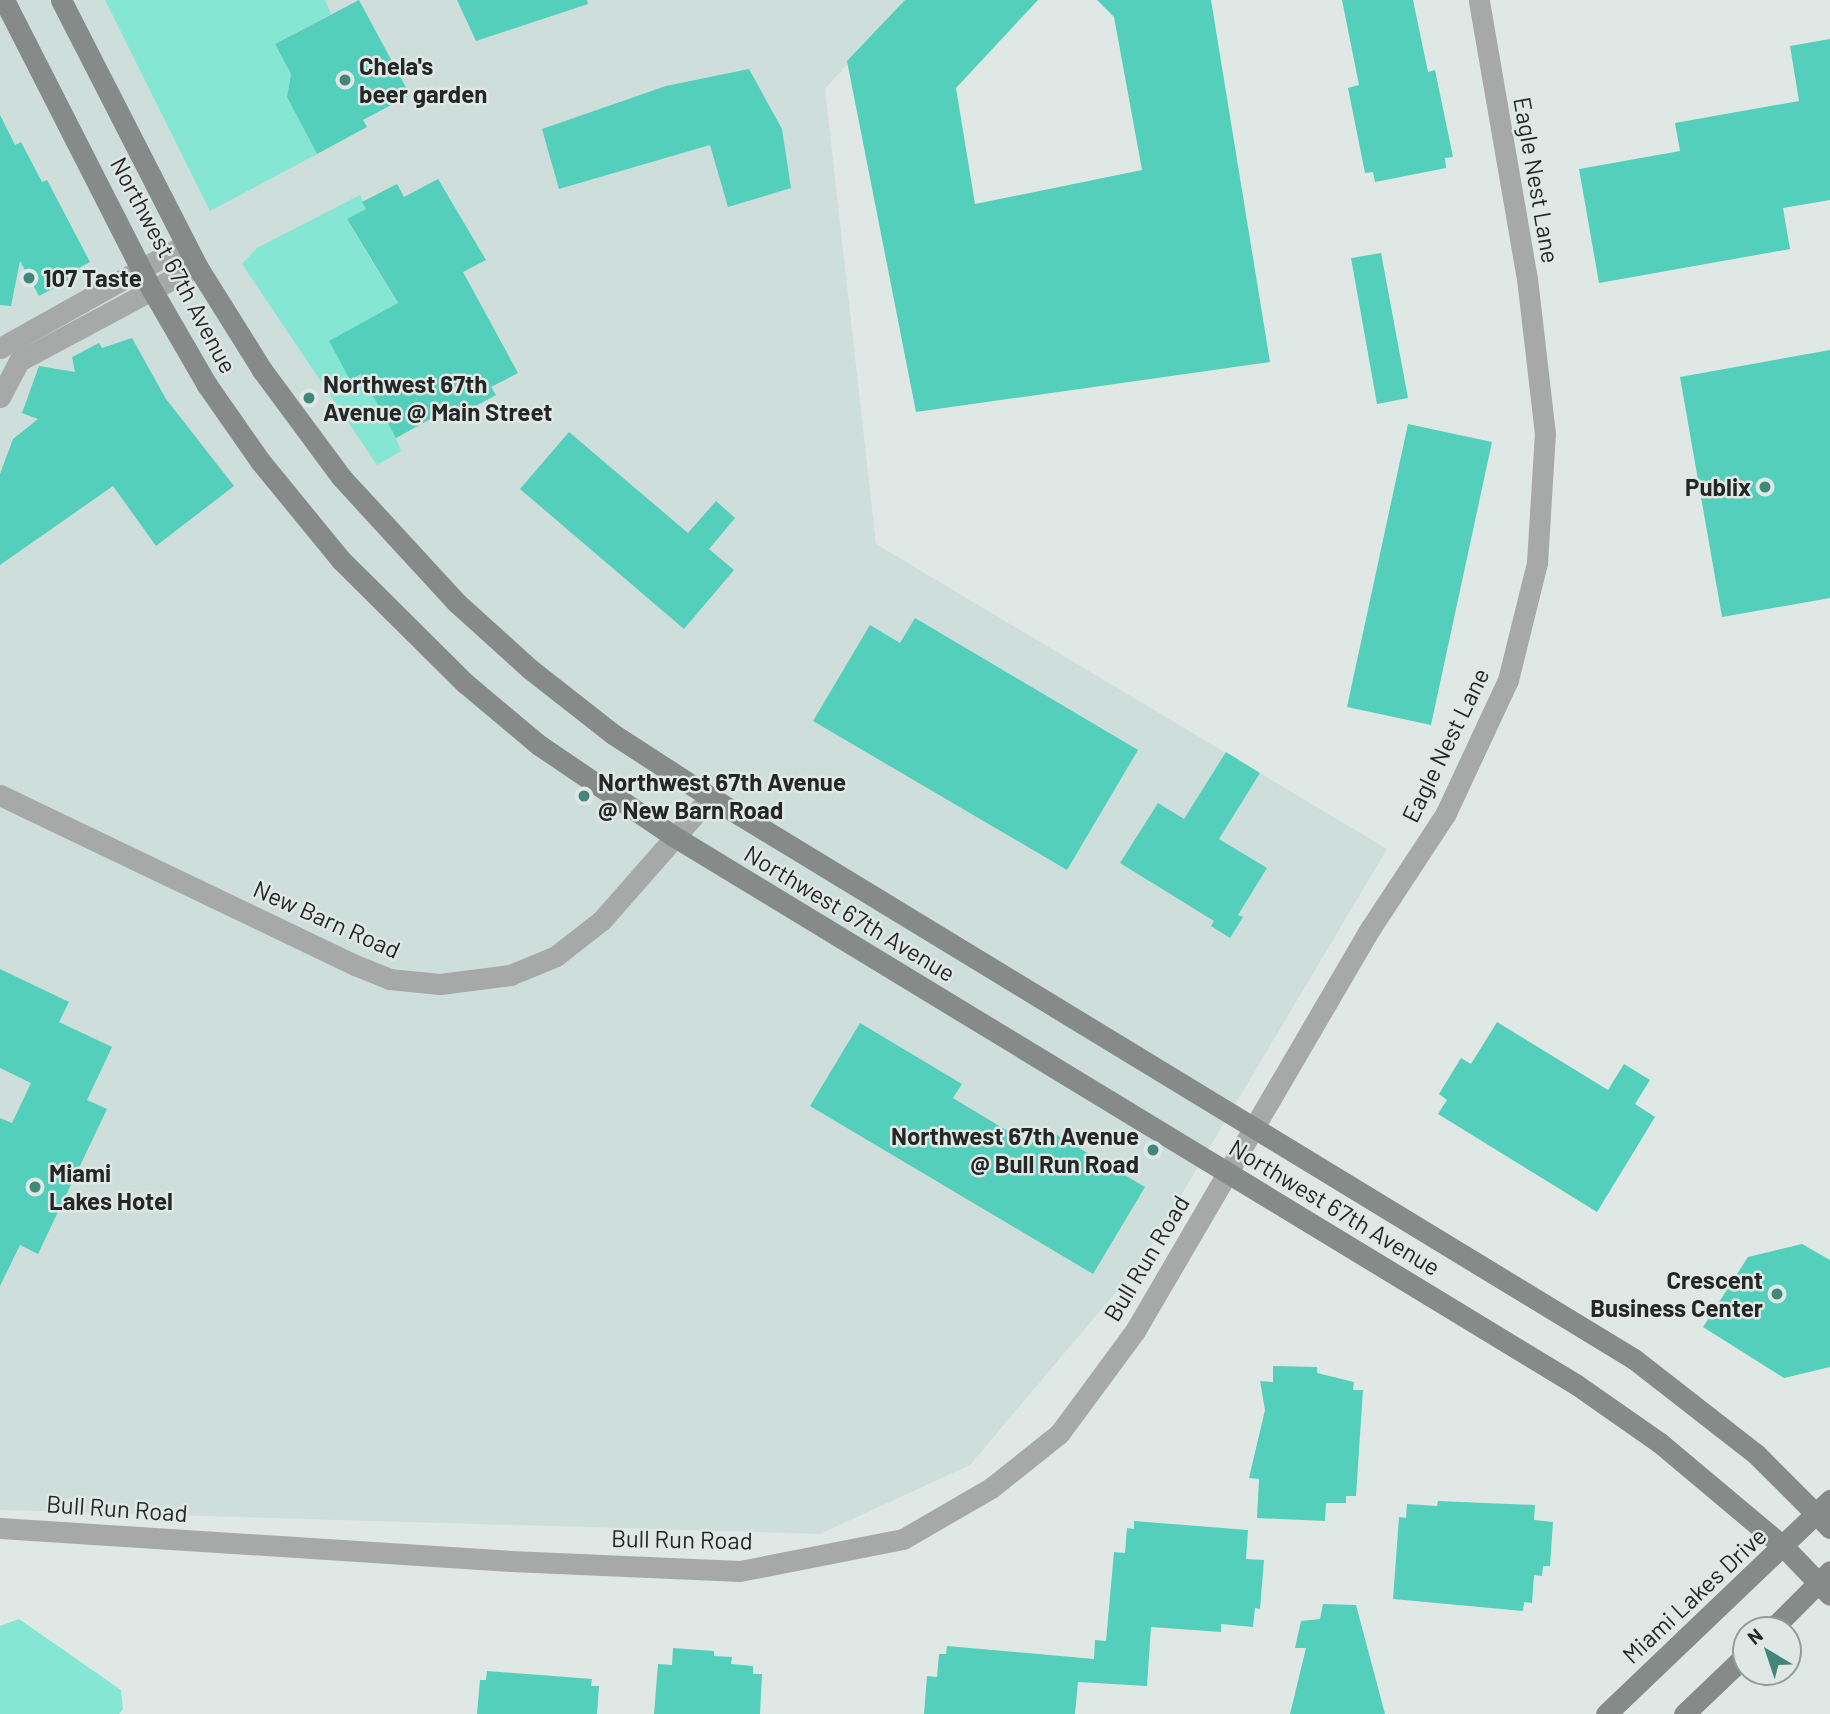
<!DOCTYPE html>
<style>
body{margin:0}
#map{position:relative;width:1830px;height:1714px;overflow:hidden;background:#e0e8e6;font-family:Barlow,sans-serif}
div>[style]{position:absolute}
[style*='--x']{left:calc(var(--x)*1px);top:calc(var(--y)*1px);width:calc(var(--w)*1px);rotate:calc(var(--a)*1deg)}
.built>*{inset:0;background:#cededa}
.green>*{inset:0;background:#85e6d4}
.building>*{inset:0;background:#54cfbb}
.street>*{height:21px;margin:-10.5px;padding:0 10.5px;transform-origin:10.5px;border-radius:10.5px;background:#a6a9a8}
.secondary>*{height:21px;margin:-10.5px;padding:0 10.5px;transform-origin:10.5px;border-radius:10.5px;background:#868b8a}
.dots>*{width:19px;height:19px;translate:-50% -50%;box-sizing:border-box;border:4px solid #e0e8e6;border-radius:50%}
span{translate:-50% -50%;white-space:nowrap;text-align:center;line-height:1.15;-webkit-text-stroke:5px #e0e8e6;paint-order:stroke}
.poi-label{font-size:24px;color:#242726;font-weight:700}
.left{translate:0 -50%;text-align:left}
.right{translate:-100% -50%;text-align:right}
.street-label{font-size:24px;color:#242726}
.north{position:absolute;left:1732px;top:1616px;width:70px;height:70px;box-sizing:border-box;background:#e0e8e6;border:2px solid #959b99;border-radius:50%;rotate:321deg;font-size:19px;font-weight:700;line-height:28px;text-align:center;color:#242726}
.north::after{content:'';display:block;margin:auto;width:24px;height:32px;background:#43877b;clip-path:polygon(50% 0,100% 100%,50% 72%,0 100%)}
</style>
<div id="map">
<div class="built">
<div style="clip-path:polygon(0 0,905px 0,825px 89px,876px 544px,1387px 849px,1142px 1261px,970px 1465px,820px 1534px,0 1510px)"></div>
</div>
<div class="green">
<div style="clip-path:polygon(105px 0,325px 0,331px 14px,275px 44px,291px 74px,287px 97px,317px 154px,210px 211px)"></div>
<div style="clip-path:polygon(360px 195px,366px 209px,347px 220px,400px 307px,329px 341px,350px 380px,362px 374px,396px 438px,401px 451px,377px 465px,242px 264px,257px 248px)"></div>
<div style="clip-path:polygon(19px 1619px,121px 1690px,123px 1709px,119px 1714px,0 1714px,0 1626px)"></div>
</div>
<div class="building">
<div style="clip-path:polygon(359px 0,410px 95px,363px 120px,367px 127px,317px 154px,287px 97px,291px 74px,275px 44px)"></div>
<div style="clip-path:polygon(457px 0,587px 0,588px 4px,476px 41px)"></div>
<div style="clip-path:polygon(905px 0,1038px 0,956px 88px,975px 204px,1142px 170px,1114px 17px,1097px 0,1211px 0,1270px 362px,916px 412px,847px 61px)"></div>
<div style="clip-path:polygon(1342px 0,1413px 0,1428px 72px,1435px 70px,1453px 157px,1445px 158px,1446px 168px,1375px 182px,1373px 172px,1365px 173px,1348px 88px,1359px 85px)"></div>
<div style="clip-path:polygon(1830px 39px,1830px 200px,1783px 208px,1790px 249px,1599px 283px,1579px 169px,1680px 151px,1675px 123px,1799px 101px,1790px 46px)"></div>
<div style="clip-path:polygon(749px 69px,782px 129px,791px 188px,728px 207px,710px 145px,559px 189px,542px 129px,666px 86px)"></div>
<div style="clip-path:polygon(0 115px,15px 145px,21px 142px,42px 182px,47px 180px,90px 262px,66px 275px,69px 280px,39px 296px,20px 261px,11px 306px,0 305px)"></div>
<div style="clip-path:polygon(438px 179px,486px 260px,463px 272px,518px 373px,491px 387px,496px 395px,461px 414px,456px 405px,396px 438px,361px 374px,350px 380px,329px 341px,398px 303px,347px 219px,366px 209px,362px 202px,397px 184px,404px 197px)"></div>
<div style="clip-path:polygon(1381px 253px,1408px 398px,1377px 404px,1351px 258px)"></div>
<div style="clip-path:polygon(132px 338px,166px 399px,234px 486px,156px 546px,113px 486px,0 565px,0 474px,13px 439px,38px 419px,22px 413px,39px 366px,75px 372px,72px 357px,99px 343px,102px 348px)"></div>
<div style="clip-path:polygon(1830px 350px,1830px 598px,1722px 617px,1680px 377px)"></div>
<div style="clip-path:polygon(1408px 424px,1492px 442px,1431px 725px,1347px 707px)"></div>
<div style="clip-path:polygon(569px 432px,688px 533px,716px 501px,735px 518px,709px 549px,734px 570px,684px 629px,520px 489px)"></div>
<div style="clip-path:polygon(915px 618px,1138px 750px,1067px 870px,813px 721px,870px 625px,900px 643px)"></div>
<div style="clip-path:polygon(1226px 752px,1260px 773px,1219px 839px,1267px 868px,1238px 915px,1243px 917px,1230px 938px,1211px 926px,1214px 921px,1120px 863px,1158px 803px,1184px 819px)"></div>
<div style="clip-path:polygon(0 969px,69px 1002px,59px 1022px,112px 1047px,87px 1100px,107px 1109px,38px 1254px,20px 1245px,0 1286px,0 1118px,12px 1123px,31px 1083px,0 1068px)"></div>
<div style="clip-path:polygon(1497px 1022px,1608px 1090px,1624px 1064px,1650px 1080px,1635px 1104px,1655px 1117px,1597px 1212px,1438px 1114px,1447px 1100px,1439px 1094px,1461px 1058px,1471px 1064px)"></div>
<div style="clip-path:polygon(860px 1023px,962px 1084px,953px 1098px,1031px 1145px,1042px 1126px,1145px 1187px,1093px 1274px,810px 1106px)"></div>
<div style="clip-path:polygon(1802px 1244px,1830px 1260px,1830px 1367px,1784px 1378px,1703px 1327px,1748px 1257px)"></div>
<div style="clip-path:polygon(1273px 1366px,1317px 1367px,1317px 1373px,1354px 1382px,1353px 1390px,1363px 1390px,1356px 1496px,1346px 1496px,1346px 1503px,1326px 1503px,1325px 1521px,1257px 1518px,1259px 1479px,1249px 1478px,1265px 1410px,1260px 1381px,1273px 1382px)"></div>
<div style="clip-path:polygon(1438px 1501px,1535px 1505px,1534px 1520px,1553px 1522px,1550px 1566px,1543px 1566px,1542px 1576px,1534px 1575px,1532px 1603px,1524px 1602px,1523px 1611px,1393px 1599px,1399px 1517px,1406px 1518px,1407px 1504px,1437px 1506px)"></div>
<div style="clip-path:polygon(1134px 1521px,1248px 1530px,1246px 1559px,1264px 1560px,1260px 1609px,1255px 1608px,1253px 1627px,1221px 1624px,1221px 1632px,1151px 1627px,1147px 1686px,1078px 1682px,1075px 1714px,924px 1714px,927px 1676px,937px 1677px,939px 1654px,946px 1654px,947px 1646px,1094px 1659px,1095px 1640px,1106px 1641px,1114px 1552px,1125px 1553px,1127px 1528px,1134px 1529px)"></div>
<div style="clip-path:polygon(1323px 1604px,1356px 1605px,1385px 1714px,1290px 1714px,1306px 1648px,1295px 1648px,1301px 1621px,1320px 1619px)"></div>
<div style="clip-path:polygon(673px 1648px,714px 1651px,714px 1656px,732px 1657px,731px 1664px,753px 1666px,753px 1674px,762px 1674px,760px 1714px,654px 1714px,658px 1664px,672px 1665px)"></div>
<div style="clip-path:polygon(487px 1671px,592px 1679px,591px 1686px,599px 1686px,597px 1714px,477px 1714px,480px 1680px,486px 1680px)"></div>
</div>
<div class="street">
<div style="--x:0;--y:348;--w:213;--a:-29.2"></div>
<div style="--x:0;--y:397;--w:41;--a:-62.2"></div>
<div style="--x:19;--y:361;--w:202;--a:-28.1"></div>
<div style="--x:0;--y:795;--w:394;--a:25.6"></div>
<div style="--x:355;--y:965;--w:37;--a:22"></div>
<div style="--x:389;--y:979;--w:51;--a:5.6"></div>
<div style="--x:440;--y:984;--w:71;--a:-7.3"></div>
<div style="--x:510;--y:975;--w:50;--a:-22.4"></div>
<div style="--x:556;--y:956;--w:58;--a:-38"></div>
<div style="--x:602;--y:920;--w:164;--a:-48.7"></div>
<div style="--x:0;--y:1528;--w:512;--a:3.69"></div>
<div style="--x:511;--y:1561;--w:229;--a:2.5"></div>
<div style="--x:740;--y:1571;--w:166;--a:-11.1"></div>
<div style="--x:903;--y:1539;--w:102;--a:-30.1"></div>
<div style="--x:991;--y:1488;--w:87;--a:-38.5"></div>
<div style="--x:1059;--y:1434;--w:128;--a:-53.6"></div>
<div style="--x:1135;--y:1331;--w:466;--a:-59.7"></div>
<div style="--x:1370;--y:929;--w:136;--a:-56.7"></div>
<div style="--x:1445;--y:815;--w:149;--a:-65"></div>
<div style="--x:1508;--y:680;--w:121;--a:-76.1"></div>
<div style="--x:1537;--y:563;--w:129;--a:-86.5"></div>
<div style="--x:1545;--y:434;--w:156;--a:-96.6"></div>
<div style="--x:1527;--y:279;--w:283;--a:-99.8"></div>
</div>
<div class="secondary">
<div style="--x:4;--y:0;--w:326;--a:63"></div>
<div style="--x:152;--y:290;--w:110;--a:59.9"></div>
<div style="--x:207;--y:385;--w:93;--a:55.1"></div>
<div style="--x:260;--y:461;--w:128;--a:50.7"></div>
<div style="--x:341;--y:560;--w:175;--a:44.8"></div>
<div style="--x:465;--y:683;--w:97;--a:40"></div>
<div style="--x:539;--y:745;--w:164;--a:34.1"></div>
<div style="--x:675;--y:837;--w:1055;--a:31.28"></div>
<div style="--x:1577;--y:1385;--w:101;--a:34.9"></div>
<div style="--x:1660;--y:1443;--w:162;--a:40"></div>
<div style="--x:1784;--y:1547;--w:66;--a:46.2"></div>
<div style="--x:61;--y:0;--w:299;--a:62.9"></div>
<div style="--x:197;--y:266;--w:123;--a:58"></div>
<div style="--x:262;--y:370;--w:134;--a:53.5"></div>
<div style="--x:342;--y:478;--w:170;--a:47.4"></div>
<div style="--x:457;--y:603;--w:98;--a:42.1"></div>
<div style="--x:530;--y:669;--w:105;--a:38.1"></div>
<div style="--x:613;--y:734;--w:116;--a:33"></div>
<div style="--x:710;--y:797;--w:1081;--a:31.31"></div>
<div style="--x:1634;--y:1359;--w:155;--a:37.9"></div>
<div style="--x:1756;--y:1454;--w:105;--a:45"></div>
<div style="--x:1771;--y:1630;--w:83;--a:-45"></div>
<div style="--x:1606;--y:1714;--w:310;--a:-43.7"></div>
<div style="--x:1684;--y:1714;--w:86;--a:-43.6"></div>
</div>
<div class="dots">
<div style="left:345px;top:80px;background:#43877b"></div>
<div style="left:29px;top:278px;background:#43877b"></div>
<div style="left:309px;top:398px;background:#43877b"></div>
<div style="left:1765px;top:487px;background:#43877b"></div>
<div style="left:584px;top:796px;background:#43877b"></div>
<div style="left:1153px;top:1150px;background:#43877b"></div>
<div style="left:35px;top:1187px;background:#43877b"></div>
<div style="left:1777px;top:1294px;background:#43877b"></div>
</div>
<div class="poi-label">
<span class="left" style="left:359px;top:80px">Chela's<br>beer garden</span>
<span class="left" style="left:43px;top:278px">107 Taste</span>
<span class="left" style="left:323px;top:398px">Northwest 67th<br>Avenue @ Main Street</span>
<span class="right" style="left:1751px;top:487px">Publix</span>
<span class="left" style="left:598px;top:796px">Northwest 67th Avenue<br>@ New Barn Road</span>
<span class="right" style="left:1139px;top:1150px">Northwest 67th Avenue<br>@ Bull Run Road</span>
<span class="left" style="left:49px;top:1187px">Miami<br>Lakes Hotel</span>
<span class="right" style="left:1763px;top:1294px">Crescent<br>Business Center</span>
</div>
<div class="street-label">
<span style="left:1537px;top:180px;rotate:80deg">Eagle Nest Lane</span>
<span style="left:174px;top:265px;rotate:62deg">Northwest 67th Avenue</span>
<span style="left:1445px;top:745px;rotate:-64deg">Eagle Nest Lane</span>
<span style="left:850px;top:913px;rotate:31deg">Northwest 67th Avenue</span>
<span style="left:327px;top:919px;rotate:24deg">New Barn Road</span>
<span style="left:1335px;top:1207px;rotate:31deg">Northwest 67th Avenue</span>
<span style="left:1146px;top:1258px;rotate:-59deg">Bull Run Road</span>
<span style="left:117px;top:1508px;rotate:4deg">Bull Run Road</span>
<span style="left:682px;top:1539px;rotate:1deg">Bull Run Road</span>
<span style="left:1694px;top:1595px;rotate:-43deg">Miami Lakes Drive</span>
</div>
<div class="north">N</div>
</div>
